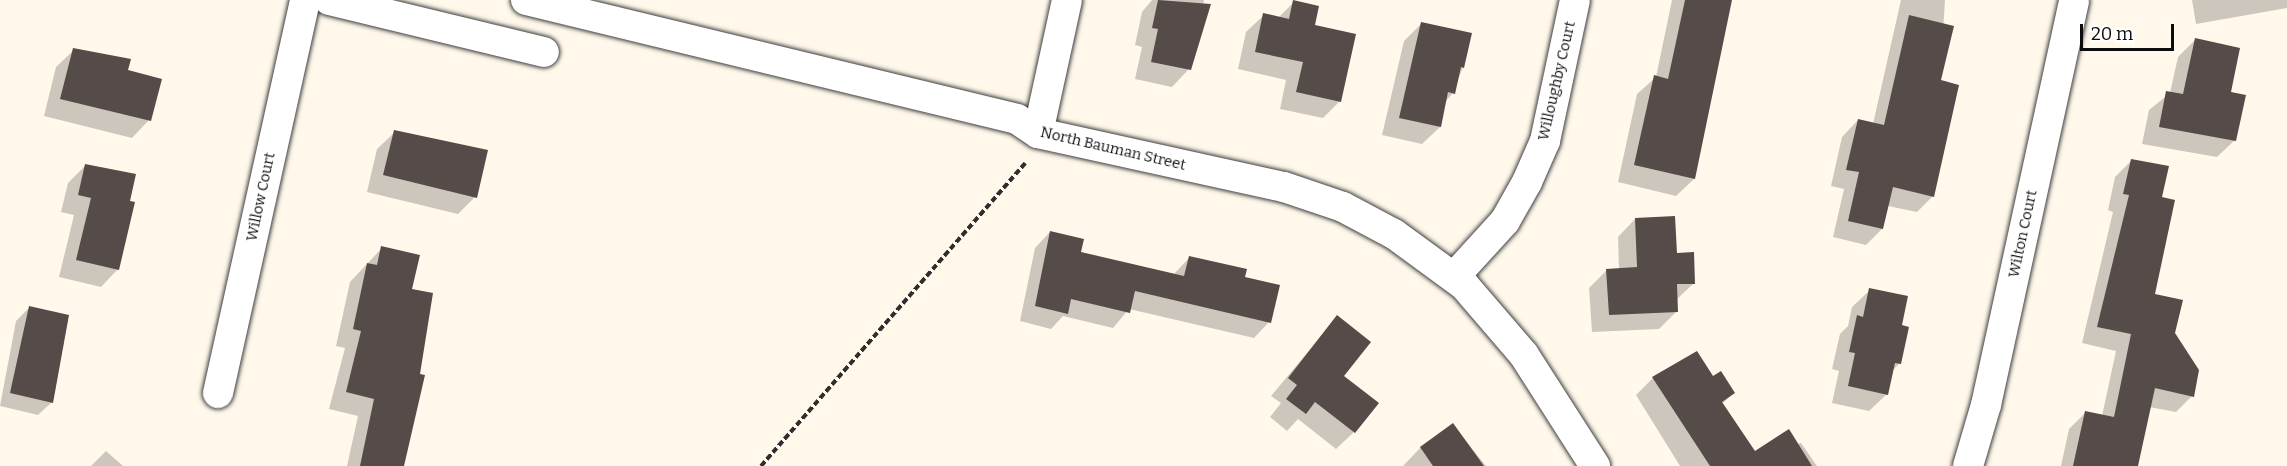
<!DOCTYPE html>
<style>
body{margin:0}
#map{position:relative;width:2287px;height:466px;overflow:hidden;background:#fff8eb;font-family:Bitter,serif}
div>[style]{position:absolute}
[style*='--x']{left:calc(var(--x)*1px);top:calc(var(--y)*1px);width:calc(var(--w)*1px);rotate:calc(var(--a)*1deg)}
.shadow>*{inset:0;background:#0003}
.building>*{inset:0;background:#554b48}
.path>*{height:4px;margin-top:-2px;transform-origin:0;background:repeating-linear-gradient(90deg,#2e2e2e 0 6px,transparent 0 9px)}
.roads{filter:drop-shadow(0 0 2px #3f3f3f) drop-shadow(0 0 2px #3f3f3f)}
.minor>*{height:30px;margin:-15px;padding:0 15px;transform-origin:15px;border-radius:15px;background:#fff}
span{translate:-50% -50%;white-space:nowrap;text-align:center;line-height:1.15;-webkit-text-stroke:6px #fff;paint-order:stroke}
.street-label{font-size:15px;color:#0c0c0c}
.scale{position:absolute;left:2080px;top:24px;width:94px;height:27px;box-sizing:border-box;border:3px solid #0c0c0c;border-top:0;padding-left:8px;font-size:18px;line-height:21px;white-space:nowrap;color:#0c0c0c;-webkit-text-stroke:4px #fff;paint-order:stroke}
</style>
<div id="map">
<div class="shadow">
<div style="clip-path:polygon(1152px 0,1204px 0,1189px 69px,1172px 87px,1135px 79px,1142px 47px,1135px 45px,1142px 12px)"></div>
<div style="clip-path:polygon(1672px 0,1731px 0,1694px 179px,1676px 196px,1618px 182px,1637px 94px,1656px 77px)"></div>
<div style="clip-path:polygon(1901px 0,1945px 0,1933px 196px,1917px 212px,1888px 206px,1882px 229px,1866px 245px,1833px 237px,1844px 189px,1831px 186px,1842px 137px,1858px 120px,1873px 124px)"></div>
<div style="clip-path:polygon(2192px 0,2287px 0,2287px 8px,2196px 24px)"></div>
<div style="clip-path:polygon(1294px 2px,1340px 101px,1323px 118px,1280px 109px,1286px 80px,1238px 69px,1246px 32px,1264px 15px,1278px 18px)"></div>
<div style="clip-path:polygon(1422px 23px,1463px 67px,1453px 93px,1445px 102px,1440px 127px,1422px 144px,1382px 135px,1404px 41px)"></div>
<div style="clip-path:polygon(2195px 40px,2229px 93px,2235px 140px,2217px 157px,2142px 144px,2149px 110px,2170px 93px,2178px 57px)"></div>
<div style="clip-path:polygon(74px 50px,127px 71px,149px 120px,132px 138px,44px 116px,56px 67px)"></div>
<div style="clip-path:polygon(395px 132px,475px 197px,458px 214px,367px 192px,377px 149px)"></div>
<div style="clip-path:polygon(2132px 160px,2161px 198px,2153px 295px,2174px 334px,2192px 396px,2176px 412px,2149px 407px,2136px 466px,2061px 466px,2069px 429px,2086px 412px,2102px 416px,2116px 351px,2082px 343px,2113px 212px,2108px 210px,2115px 177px)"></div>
<div style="clip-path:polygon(85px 166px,128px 202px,118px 269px,101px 287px,59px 277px,74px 215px,61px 212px,68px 183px)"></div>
<div style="clip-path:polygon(1635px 219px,1675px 254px,1694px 283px,1676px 300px,1677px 311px,1659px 329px,1592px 332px,1589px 288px,1607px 270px,1619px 270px,1618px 237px)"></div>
<div style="clip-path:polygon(1050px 232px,1079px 253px,1174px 274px,1189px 258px,1244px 278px,1269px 322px,1254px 338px,1129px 309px,1113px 328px,1063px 316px,1051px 329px,1020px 321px,1035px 248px)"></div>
<div style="clip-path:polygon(382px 248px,410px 290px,402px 466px,347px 466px,358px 416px,329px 409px,345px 348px,336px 346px,350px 282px)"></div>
<div style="clip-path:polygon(1870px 290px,1900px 327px,1900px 363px,1892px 371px,1887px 394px,1869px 411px,1832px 403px,1839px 371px,1832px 369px,1840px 334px,1848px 326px,1852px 307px)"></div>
<div style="clip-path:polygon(29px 308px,52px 402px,38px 415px,0 406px,16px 321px)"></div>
<div style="clip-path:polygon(1337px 317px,1342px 376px,1354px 432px,1336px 449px,1298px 419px,1287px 431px,1270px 417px,1281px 403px,1271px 396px)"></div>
<div style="clip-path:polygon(1653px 378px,1713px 378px,1733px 393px,1722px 404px,1755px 454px,1801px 443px,1817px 466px,1680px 466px,1636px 395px)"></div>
<div style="clip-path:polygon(1453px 425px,1486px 466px,1403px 466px,1420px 448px)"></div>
<div style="clip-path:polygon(106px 451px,123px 466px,91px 466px)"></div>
</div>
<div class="building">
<div style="clip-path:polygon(1158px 0,1211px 4px,1191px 70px,1151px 62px,1158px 29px,1152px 28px)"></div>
<div style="clip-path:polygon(1293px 0,1319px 6px,1315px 25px,1356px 34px,1341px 102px,1296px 92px,1303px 62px,1255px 52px,1263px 13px,1289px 19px)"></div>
<div style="clip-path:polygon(1685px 0,1732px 0,1695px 179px,1634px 165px,1654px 75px,1668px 79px)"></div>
<div style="clip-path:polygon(1909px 15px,1954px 26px,1941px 80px,1959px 85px,1934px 197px,1893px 187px,1883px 229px,1848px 221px,1859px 172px,1846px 170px,1858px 119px,1884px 125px)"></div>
<div style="clip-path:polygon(1421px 22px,1472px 33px,1464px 68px,1461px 67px,1455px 94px,1448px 92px,1441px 127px,1399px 118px)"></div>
<div style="clip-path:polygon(2195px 38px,2240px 48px,2231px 92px,2246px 95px,2236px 141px,2159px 127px,2166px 91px,2183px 94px)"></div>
<div style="clip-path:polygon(73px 48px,131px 59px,128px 70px,162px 79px,151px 121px,60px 99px)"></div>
<div style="clip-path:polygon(394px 130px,488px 150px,477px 198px,383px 175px)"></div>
<div style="clip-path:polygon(2131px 159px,2169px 166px,2162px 197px,2175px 200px,2155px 294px,2183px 300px,2175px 333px,2199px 370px,2194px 397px,2155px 388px,2138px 466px,2073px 466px,2085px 411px,2114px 417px,2131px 334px,2097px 327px,2129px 195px,2123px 194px)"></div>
<div style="clip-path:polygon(85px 164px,136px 174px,130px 201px,135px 202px,119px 270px,76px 260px,91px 198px,78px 195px)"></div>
<div style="clip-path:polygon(1675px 216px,1677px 253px,1694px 252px,1695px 284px,1677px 284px,1678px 312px,1609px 315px,1606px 269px,1637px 267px,1635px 218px)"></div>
<div style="clip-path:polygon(1050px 231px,1084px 239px,1081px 252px,1184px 276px,1189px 256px,1247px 269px,1245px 277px,1280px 285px,1271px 323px,1135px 291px,1130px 313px,1071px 299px,1068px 314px,1035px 306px)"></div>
<div style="clip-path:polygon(381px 246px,420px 255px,412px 289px,433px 293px,420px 374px,425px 375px,404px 466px,360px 466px,374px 399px,346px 392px,361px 331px,353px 329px,367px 263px,377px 265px)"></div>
<div style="clip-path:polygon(1869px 288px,1908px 296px,1902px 325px,1909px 327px,1901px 364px,1895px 363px,1888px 395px,1848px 386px,1855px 353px,1849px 352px,1857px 315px,1863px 317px)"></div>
<div style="clip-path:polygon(29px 306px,69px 315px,53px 403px,10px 393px)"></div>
<div style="clip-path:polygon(1337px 315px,1371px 342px,1344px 376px,1379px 403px,1355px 433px,1315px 402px,1306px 414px,1286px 399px,1297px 385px,1288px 378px)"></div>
<div style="clip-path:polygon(1697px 351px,1713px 376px,1721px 371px,1735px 393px,1722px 402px,1755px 451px,1789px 429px,1812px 466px,1710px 466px,1652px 377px)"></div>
<div style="clip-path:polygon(1453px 423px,1484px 466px,1433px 466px,1420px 447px)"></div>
</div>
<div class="path">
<div style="--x:761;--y:466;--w:402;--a:-48.9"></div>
</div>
<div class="roads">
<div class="minor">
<div style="--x:329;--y:0;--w:221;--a:13.6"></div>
<div style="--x:526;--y:0;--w:505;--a:13.62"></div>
<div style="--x:1017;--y:119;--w:25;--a:34"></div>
<div style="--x:1038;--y:133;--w:252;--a:12.4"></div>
<div style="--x:1284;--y:187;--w:62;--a:18.7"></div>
<div style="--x:1343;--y:207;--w:58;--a:27.9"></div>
<div style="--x:1394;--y:234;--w:87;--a:36.1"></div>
<div style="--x:1464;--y:285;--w:92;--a:49.4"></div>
<div style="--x:1524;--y:355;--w:132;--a:57.4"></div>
<div style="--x:1038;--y:133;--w:136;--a:-77.7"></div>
<div style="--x:1454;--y:277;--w:76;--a:-47.7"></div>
<div style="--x:1505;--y:221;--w:45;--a:-60.6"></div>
<div style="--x:1527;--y:182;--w:45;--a:-66.3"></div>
<div style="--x:1545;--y:141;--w:144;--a:-78"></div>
<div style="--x:218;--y:393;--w:403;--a:-77.5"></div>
<div style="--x:1968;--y:466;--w:64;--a:-73.6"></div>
<div style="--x:1986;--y:405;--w:414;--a:-77.7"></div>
</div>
</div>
<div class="street-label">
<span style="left:1557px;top:81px;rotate:-77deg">Willoughby Court</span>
<span style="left:1113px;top:149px;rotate:13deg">North Bauman Street</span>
<span style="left:261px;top:197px;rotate:-78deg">Willow Court</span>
<span style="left:2023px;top:234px;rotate:-78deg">Wilton Court</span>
</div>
<div class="scale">20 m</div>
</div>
